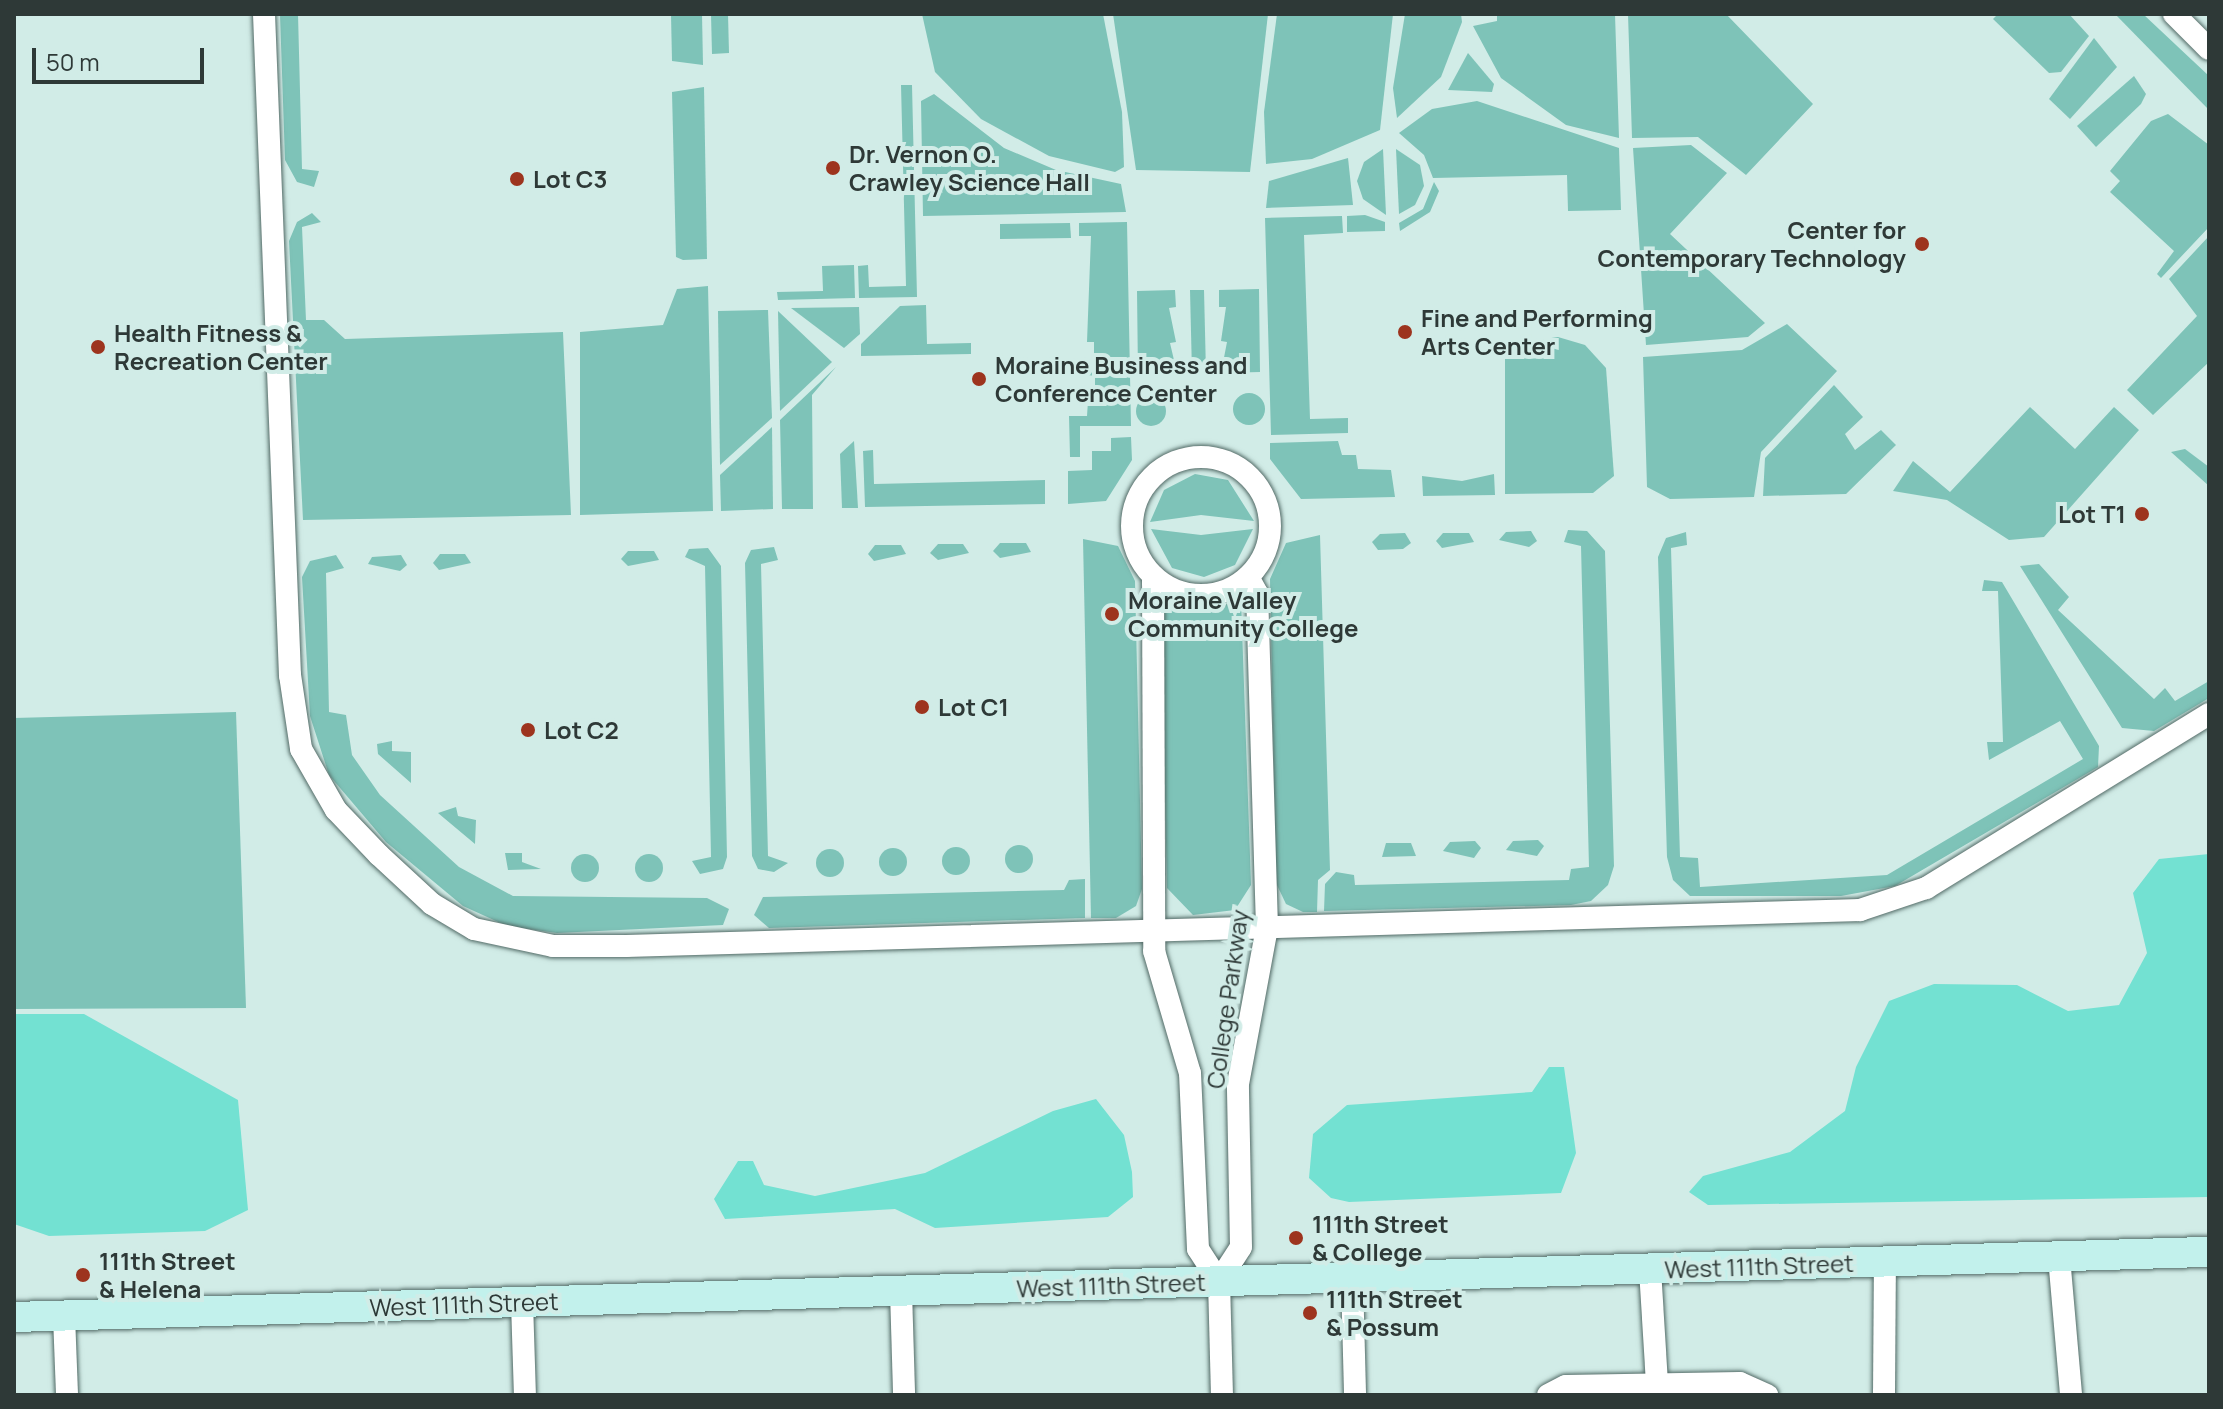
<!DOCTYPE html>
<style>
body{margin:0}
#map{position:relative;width:2223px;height:1409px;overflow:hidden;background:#d1ece7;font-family:Manrope,sans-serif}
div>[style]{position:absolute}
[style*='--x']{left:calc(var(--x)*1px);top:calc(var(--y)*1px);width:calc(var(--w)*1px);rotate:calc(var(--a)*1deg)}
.green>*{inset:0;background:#7ec3b8}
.round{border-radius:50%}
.water>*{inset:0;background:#73e1d2}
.roads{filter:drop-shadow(0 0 2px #526a66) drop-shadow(0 0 2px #526a66)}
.minor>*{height:22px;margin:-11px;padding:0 11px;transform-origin:11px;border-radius:11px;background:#fff}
.minor>.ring{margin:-11px;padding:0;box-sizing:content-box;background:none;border:22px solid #fff;border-radius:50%}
.secondary>*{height:30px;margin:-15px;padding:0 15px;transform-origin:15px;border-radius:15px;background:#c2f1ec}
.dots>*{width:22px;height:22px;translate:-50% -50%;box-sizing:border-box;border:4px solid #d1ece7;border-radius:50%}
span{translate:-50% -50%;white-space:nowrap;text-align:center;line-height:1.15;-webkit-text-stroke:8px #d1ece7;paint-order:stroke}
.poi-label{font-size:24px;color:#2e3937;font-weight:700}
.left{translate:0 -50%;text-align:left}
.right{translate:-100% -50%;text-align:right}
.street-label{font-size:24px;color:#2e3937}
.frame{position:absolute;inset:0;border:16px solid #2e3937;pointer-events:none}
.scale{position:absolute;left:32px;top:48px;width:172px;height:36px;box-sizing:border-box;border:4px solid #2e3937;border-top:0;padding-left:10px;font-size:24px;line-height:28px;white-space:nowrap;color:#2e3937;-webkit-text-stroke:6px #d1ece7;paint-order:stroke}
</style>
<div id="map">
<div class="green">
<div style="clip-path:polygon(280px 14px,298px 14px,302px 169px,319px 171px,314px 187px,297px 182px,285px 160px)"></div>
<div style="clip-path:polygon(671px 14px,702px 14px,703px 65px,672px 61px)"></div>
<div style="clip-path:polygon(711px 14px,728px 14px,729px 53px,712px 54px)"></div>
<div style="clip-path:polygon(922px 14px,1103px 14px,1122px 112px,1124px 167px,1115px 172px,1049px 156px,981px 119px,935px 72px)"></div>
<div style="clip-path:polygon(1113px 14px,1268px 14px,1250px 172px,1136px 170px)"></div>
<div style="clip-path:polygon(1277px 14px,1393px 14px,1380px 130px,1312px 159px,1266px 164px,1264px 112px)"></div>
<div style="clip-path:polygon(1405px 14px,1461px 14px,1462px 22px,1441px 77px,1397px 118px,1393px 88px)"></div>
<div style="clip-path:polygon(1497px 14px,1615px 14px,1619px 138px,1566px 125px,1501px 78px,1473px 26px,1497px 21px)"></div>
<div style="clip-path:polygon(1628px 14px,1726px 14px,1813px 104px,1746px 175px,1698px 137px,1632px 138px)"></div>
<div style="clip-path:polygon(1998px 14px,2069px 14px,2089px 36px,2061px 72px,2049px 73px,1993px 19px)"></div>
<div style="clip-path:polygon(2115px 14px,2143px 14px,2209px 76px,2209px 110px)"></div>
<div style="clip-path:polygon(2094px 38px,2117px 67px,2070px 119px,2049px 99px)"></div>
<div style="clip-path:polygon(1468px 53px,1494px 84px,1492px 92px,1448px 90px)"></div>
<div style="clip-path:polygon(2134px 76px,2146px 94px,2141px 104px,2096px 147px,2077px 126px)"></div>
<div style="clip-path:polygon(901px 85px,912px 85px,917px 297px,859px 298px,858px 266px,868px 265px,869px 287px,906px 286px)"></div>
<div style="clip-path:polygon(704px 87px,707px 259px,683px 260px,676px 257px,672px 92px)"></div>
<div style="clip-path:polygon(934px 94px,1004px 148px,1056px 170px,1121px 184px,1126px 212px,923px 216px,921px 101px)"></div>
<div style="clip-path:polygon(1477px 101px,1619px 148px,1621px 210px,1568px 211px,1567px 175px,1433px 178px,1424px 155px,1399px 133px,1432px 109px)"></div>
<div style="clip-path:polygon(2168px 114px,2209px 145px,2209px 227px,2161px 278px,2157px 274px,2174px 251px,2110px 192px,2120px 181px,2110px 171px,2151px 121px)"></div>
<div style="clip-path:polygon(1691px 145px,1727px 173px,1670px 234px,1765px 323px,1748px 337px,1646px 345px,1633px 148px)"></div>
<div style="clip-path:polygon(1383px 149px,1386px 215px,1363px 199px,1357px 181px,1364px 162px)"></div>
<div style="clip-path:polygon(1396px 149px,1420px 165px,1424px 186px,1415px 205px,1399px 214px)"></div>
<div style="clip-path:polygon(1348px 158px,1353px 205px,1266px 208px,1269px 181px)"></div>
<div style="clip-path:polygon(1434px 182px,1439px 191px,1430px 212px,1400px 231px,1399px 223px,1423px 209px)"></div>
<div style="clip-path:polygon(312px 213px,321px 222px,302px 227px,306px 320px,324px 320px,345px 339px,563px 332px,571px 515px,303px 520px,289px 241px,297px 222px)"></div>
<div style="clip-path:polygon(1365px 215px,1385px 222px,1385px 231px,1347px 232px,1347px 216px)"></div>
<div style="clip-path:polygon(1342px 216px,1343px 233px,1304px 235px,1310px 419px,1348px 418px,1348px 433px,1271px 435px,1265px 218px)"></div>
<div style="clip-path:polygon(1127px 222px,1131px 426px,1080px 426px,1080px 457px,1070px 457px,1069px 416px,1087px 416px,1088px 401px,1095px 400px,1095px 376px,1088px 375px,1094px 361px,1094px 342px,1087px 342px,1091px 236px,1079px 236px,1079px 223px)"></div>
<div style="clip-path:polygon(1070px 223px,1071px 238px,1000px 239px,1000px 224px)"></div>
<div style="clip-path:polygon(2209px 236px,2209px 362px,2153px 415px,2127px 390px,2197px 316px,2169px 279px)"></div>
<div style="clip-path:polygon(854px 265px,855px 298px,778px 300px,777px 292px,823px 291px,822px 266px)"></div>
<div style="clip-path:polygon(708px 286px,713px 511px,580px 515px,580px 332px,663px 325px,677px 289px)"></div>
<div style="clip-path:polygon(1259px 289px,1260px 372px,1221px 373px,1227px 342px,1221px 341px,1226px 307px,1219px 307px,1219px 290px)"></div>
<div style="clip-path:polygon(1175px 290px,1176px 307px,1169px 308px,1176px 342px,1170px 343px,1177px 373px,1138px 375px,1137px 291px)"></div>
<div style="clip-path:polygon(1190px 290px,1204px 290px,1206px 373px,1192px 373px)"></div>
<div style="clip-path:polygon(926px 305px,927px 344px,971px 343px,971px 354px,861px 356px,861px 344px,900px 306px)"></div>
<div style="clip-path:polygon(859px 307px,860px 334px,844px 348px,791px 308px)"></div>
<div style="clip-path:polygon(768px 310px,772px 418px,720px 465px,718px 311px)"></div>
<div style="clip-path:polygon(778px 311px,832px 362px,780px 411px)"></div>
<div style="clip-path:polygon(1787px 324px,1837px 371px,1761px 452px,1754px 497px,1670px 499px,1647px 487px,1643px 357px,1742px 350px)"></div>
<div style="clip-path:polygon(1558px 337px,1585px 345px,1606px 368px,1614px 476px,1593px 493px,1505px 494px,1505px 345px)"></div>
<div style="clip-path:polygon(836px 367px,812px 395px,813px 509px,782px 509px,780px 420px)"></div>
<div style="clip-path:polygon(1834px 385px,1863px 417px,1845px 434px,1855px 450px,1881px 430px,1896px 445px,1846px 494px,1763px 496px,1765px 458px)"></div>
<div class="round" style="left:1233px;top:393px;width:32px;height:32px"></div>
<div class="round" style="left:1136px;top:396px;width:30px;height:30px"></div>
<div style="clip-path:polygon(2030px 407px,2075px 449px,2114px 407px,2139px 430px,2044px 537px,2009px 540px,1947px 500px,1893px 491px,1913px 461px,1950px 492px)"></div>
<div style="clip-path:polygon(772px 427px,773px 509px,721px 511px,720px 475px)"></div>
<div style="clip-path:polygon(1131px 437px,1132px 460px,1106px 501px,1068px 504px,1068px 471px,1092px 470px,1092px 451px,1111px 451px,1111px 438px)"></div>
<div style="clip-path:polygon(854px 441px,858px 508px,842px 508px,840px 454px)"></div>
<div style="clip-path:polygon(1338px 441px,1342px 455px,1356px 455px,1358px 469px,1391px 470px,1395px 497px,1301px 499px,1270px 459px,1270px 443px)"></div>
<div style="clip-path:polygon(2185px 449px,2209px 467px,2209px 486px,2171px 452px)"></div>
<div style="clip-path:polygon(873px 450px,874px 484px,1045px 480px,1045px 504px,865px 507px,863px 451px)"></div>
<div style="clip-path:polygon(1195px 474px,1228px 480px,1254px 521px,1201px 515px,1150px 522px,1164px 490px)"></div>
<div style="clip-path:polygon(1494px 474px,1495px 495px,1423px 496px,1422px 476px,1462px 481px)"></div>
<div style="clip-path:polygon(1151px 529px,1201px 535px,1253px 529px,1235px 565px,1204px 577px,1172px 568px)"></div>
<div style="clip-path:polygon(1568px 530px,1587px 531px,1605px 551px,1614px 866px,1608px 885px,1591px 901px,1571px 905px,1324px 911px,1325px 884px,1336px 872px,1354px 875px,1355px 885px,1569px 880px,1571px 869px,1589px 867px,1581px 546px,1564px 542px)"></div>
<div style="clip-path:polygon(1531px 531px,1537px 541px,1529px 547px,1499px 540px,1506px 532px)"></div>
<div style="clip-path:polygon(1686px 532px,1687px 545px,1671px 548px,1680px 857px,1698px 858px,1700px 887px,1887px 875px,2083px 759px,2060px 721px,1989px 760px,1987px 742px,2003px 742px,1998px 591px,1982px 591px,1984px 580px,2002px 582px,2099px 746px,2098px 767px,1895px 886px,1841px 896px,1690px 896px,1673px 880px,1667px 857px,1658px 557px,1666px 538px)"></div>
<div style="clip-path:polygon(1405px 533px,1411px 543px,1403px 549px,1378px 550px,1372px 542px,1380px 534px)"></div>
<div style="clip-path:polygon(1443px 533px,1469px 533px,1474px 542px,1442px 548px,1436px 541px)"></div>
<div style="clip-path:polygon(1320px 535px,1330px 870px,1318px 880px,1317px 912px,1303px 912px,1286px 904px,1276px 883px,1270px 579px,1286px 543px)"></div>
<div style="clip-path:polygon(1083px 539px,1118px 546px,1135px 581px,1142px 889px,1136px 906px,1116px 918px,1091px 918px)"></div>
<div style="clip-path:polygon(1000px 543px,1026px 543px,1031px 552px,1000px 558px,993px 551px)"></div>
<div style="clip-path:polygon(938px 544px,963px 544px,969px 553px,938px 560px,930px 553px)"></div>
<div style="clip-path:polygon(875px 545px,901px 545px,906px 554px,874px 561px,868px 554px)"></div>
<div style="clip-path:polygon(774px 547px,778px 560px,761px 564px,768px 856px,788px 863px,774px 872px,758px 869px,752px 856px,745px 563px,751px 550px)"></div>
<div style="clip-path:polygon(708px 548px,721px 566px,727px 857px,723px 869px,700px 874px,692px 861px,711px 857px,705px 566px,685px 557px,689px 549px)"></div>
<div style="clip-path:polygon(628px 551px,654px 551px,659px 560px,628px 566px,621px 559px)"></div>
<div style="clip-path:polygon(440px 554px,465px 554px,471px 563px,439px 570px,433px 563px)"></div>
<div style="clip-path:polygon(336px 555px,344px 568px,326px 573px,329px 712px,346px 715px,352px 755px,380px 795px,459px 867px,513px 896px,707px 898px,729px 909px,723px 925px,557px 933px,507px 926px,463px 906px,386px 842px,329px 775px,310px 716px,302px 577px,310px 561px)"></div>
<div style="clip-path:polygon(401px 555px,407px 565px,400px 571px,368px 564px,372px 557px)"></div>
<div style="clip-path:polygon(2039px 564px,2069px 597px,2058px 610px,2154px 699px,2165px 688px,2175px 701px,2209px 681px,2209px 698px,2154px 731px,2122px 728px,2020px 566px)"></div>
<div style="clip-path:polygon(1241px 600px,1251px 885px,1235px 910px,1193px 915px,1167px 888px,1161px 607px,1167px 601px,1210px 609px)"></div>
<div style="clip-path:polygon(236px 712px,246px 1008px,14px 1009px,14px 718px)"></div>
<div style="clip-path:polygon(392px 741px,392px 751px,411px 752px,411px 783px,378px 754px,377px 744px)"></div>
<div style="clip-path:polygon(456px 807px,458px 816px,476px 820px,475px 844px,438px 813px)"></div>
<div style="clip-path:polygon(1538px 840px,1544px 846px,1537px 856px,1506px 850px,1513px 841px)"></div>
<div style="clip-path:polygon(1475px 841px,1481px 848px,1474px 858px,1443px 851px,1450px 842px)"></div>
<div style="clip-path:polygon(1386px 843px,1411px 843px,1416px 856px,1382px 857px)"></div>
<div class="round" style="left:1005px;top:845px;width:28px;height:28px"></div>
<div class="round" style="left:942px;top:847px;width:28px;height:28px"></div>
<div class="round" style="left:879px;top:848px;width:28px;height:28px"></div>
<div class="round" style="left:816px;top:849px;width:28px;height:28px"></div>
<div style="clip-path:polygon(505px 853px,522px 853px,522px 862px,541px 869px,508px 870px)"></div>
<div class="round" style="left:635px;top:854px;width:28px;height:28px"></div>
<div class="round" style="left:571px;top:854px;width:28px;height:28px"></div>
<div style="clip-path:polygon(1085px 879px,1085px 918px,769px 928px,754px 915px,763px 897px,1064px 890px,1069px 880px)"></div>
</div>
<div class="water">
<div style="clip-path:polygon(2209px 854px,2209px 1197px,1708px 1205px,1689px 1192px,1703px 1176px,1790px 1152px,1845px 1111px,1856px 1067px,1889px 1001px,1934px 984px,2017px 985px,2068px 1011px,2119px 1005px,2147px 953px,2133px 893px,2159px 859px)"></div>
<div style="clip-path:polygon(14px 1014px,84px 1014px,238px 1100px,248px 1210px,205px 1231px,49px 1236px,14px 1224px)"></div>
<div style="clip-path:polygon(1549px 1067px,1564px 1067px,1576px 1153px,1561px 1193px,1349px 1202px,1331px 1198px,1309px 1178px,1313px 1134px,1347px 1105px,1532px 1092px)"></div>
<div style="clip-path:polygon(1096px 1099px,1124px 1135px,1132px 1172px,1133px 1197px,1108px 1217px,935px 1228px,895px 1209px,725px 1219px,714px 1199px,738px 1161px,753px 1161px,764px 1185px,815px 1196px,925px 1173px,1053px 1111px)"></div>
</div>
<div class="roads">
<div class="minor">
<div style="--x:264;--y:14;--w:662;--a:87.75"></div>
<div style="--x:290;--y:675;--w:75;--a:81.5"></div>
<div style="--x:301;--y:749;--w:70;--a:60.2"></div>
<div style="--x:336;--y:810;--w:62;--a:46.3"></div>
<div style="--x:379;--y:855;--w:72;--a:42.8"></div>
<div style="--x:432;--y:904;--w:49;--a:30.8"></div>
<div style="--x:474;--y:929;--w:81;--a:12.1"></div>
<div style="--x:553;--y:946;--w:73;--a:0"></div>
<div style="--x:626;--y:946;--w:1235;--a:-1.67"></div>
<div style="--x:1860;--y:910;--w:70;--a:-18.4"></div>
<div style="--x:1926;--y:888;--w:332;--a:-31.6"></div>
<div style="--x:2174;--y:14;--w:49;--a:45"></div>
<div class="ring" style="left:1132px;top:457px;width:116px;height:116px"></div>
<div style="--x:1153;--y:576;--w:375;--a:89.8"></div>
<div style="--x:1154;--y:951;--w:127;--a:73.6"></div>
<div style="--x:1190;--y:1073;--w:176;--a:87.4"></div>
<div style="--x:1198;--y:1249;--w:38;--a:57"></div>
<div style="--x:2059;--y:1257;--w:139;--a:85"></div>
<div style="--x:1650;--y:1269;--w:115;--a:86.5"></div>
<div style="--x:1352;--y:1278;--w:117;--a:88.5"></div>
<div style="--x:1219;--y:1281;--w:40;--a:-57.1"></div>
<div style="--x:1241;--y:1247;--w:163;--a:-91.1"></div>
<div style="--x:1238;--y:1084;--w:159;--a:-79.5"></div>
<div style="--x:1267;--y:928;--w:335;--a:-91.7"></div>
<div style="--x:1257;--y:593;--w:18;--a:-119"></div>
<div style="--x:1219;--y:1281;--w:114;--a:88.5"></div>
<div style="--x:901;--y:1291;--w:104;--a:88.3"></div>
<div style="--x:522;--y:1302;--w:93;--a:88.2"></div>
<div style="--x:64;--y:1316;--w:79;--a:87.8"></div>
<div style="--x:1548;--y:1395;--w:20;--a:-27"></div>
<div style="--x:1566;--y:1386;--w:174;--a:-1"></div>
<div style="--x:1740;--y:1383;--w:30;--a:24"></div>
<div style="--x:1884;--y:1395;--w:133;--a:-89.6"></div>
</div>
<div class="secondary">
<div style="--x:14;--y:1317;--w:2196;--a:-1.7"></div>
</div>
</div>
<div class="dots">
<div style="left:833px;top:168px;background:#9d341e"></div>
<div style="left:517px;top:179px;background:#9d341e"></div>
<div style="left:1922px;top:244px;background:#9d341e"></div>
<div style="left:1405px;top:332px;background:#9d341e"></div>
<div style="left:98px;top:347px;background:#9d341e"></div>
<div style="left:979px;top:379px;background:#9d341e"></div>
<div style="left:2142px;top:514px;background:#9d341e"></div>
<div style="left:1112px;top:614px;background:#9d341e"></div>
<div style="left:922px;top:707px;background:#9d341e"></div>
<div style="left:528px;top:730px;background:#9d341e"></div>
<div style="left:1296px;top:1238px;background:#9d341e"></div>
<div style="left:83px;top:1275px;background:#9d341e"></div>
<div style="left:1310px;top:1313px;background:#9d341e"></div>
</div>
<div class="poi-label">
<span class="left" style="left:849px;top:168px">Dr. Vernon O.<br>Crawley Science Hall</span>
<span class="left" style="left:533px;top:179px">Lot C3</span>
<span class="right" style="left:1906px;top:244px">Center for<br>Contemporary Technology</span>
<span class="left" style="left:1421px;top:332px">Fine and Performing<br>Arts Center</span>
<span class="left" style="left:114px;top:347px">Health Fitness &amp;<br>Recreation Center</span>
<span class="left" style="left:995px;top:379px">Moraine Business and<br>Conference Center</span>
<span class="right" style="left:2126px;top:514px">Lot T1</span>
<span class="left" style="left:1128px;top:614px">Moraine Valley<br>Community College</span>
<span class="left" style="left:938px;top:707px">Lot C1</span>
<span class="left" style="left:544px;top:730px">Lot C2</span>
<span class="left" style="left:1312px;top:1238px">111th Street<br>&amp; College</span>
<span class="left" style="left:99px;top:1275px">111th Street<br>&amp; Helena</span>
<span class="left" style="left:1326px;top:1313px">111th Street<br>&amp; Possum</span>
</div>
<div class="street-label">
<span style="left:1227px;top:999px;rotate:-82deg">College Parkway</span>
<span style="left:1759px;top:1266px;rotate:-2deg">West 111th Street</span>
<span style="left:1111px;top:1285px;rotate:-2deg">West 111th Street</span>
<span style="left:464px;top:1304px;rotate:-2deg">West 111th Street</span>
</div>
<div class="frame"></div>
<div class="scale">50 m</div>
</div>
